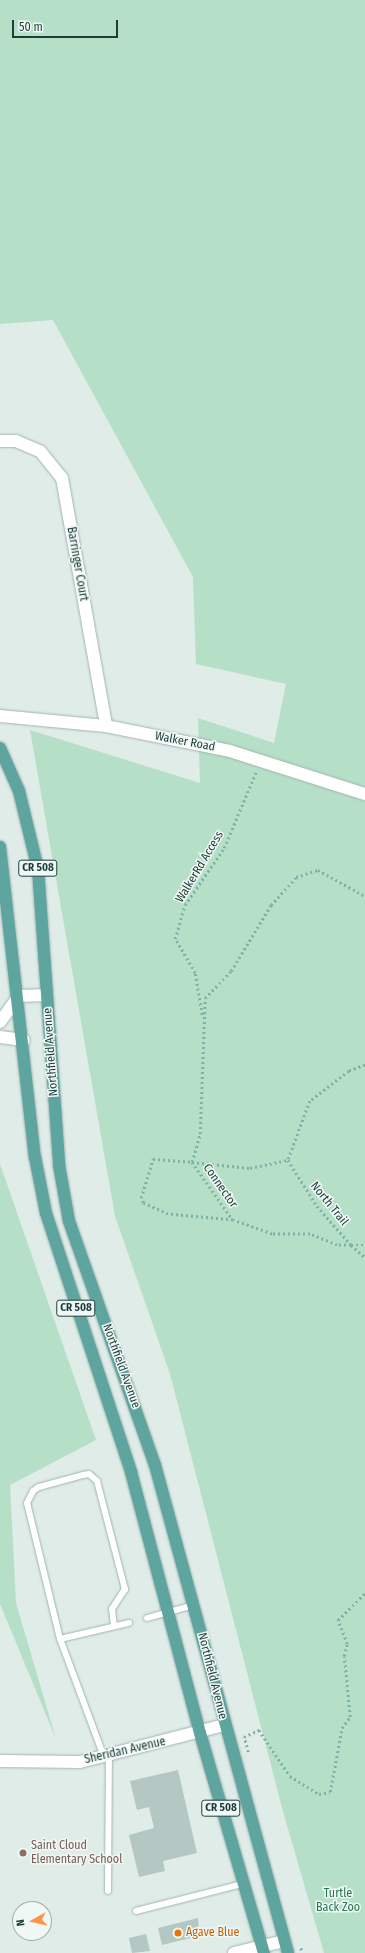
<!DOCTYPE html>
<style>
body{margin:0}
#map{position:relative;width:365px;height:1953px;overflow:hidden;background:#dfece8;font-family:"Fira Sans Condensed",sans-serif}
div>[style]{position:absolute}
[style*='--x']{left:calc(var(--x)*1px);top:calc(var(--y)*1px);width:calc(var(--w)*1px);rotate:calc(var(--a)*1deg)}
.green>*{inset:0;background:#b5dfc7}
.building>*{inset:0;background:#b4c7c2}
.path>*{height:2.5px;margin-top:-1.25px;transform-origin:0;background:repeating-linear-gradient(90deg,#7cb2aa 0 2px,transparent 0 5px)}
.roads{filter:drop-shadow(0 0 1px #a1b4b0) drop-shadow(0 0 1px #a1b4b0)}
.service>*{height:6px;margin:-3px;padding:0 3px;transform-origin:3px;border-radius:3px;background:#fff}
.minor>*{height:12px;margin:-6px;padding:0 6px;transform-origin:6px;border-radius:6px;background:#fff}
.primary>*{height:12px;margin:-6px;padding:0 6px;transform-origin:6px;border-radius:6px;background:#5fa59f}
.dots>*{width:11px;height:11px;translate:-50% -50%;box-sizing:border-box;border:2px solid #f0f8f5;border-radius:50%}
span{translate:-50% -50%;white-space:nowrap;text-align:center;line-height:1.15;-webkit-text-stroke:3px #f0f8f5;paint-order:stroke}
.shield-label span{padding:1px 3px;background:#f0f8f5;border:1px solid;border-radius:3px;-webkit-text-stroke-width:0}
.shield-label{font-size:11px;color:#1e3d3a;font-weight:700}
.street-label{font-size:12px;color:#1e3d3a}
.education-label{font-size:12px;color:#785e54}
.left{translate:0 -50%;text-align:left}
.park-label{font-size:12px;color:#257852}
.food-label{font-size:12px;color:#c56008}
.north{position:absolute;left:12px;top:1901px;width:40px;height:40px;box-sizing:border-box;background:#f0f8f5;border:1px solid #9cadaa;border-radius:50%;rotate:262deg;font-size:11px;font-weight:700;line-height:16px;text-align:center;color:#1e3d3a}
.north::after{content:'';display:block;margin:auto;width:14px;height:18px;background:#ff934a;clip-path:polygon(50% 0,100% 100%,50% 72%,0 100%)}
.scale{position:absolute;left:12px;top:20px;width:106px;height:18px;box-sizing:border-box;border:2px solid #1e3d3a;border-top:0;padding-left:5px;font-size:12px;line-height:14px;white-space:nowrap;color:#1e3d3a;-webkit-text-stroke:3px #f0f8f5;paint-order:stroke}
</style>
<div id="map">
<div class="green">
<div style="clip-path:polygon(0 0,365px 0,365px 1953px,324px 1953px,282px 1808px,170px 1374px,115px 1216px,30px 730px,200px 783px,198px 718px,274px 743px,286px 684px,196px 664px,193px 577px,53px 320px,0 324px)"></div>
<div style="clip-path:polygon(0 1164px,96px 1440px,10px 1485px,16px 1603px,56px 1739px,0 1604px)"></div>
</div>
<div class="building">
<div style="clip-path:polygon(178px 1770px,197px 1853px,163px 1861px,165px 1871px,139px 1877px,129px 1835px,154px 1828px,149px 1807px,137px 1810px,130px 1781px)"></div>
<div style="clip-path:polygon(198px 1918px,199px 1929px,195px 1937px,162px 1945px,158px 1928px)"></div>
<div style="clip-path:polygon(146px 1934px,150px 1951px,132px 1953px,129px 1938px)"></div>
</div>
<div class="path">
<div style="--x:202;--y:1015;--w:43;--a:-99.5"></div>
<div style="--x:195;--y:973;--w:39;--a:-120"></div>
<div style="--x:175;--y:939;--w:35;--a:-74"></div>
<div style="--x:185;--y:905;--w:69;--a:-55.6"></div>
<div style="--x:224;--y:848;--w:82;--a:-67.2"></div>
<div style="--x:365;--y:1065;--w:17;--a:159"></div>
<div style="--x:349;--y:1071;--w:49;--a:142.4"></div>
<div style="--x:310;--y:1101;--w:63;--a:110.4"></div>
<div style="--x:288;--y:1160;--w:54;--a:57.8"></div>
<div style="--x:317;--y:1206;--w:52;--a:48.9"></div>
<div style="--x:351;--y:1245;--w:14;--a:0"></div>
<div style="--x:192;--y:1162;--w:58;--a:5.9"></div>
<div style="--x:250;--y:1168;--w:39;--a:-12"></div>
<div style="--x:192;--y:1162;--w:71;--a:54.7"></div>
<div style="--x:351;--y:1245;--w:14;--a:180"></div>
<div style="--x:337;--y:1245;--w:29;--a:-158"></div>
<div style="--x:310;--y:1234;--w:38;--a:180"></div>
<div style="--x:272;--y:1234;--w:41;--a:-160.3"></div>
<div style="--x:233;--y:1220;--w:65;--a:-174.7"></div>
<div style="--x:168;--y:1214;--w:27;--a:-156"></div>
<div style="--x:143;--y:1203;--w:5;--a:-112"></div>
<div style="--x:141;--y:1198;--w:41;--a:-72.9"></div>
<div style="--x:153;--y:1159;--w:39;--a:4"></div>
<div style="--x:192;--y:1162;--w:29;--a:-74"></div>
<div style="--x:200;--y:1134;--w:136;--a:-87.9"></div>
<div style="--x:205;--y:998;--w:37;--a:-46"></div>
<div style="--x:231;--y:971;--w:77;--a:-58.8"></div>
<div style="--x:271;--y:905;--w:38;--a:-48"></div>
<div style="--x:296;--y:877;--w:23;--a:-18"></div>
<div style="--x:318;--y:870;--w:54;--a:29"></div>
<div style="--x:351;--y:1245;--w:18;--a:41"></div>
<div style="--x:248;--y:1752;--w:16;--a:-105"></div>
<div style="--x:244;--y:1737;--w:17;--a:-25"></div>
<div style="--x:259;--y:1730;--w:55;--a:56"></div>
<div style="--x:290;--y:1776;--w:34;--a:32"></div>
<div style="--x:319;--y:1794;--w:11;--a:-10"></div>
<div style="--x:330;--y:1792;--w:65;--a:-79.4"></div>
<div style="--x:342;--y:1728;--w:14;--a:-54"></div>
<div style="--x:350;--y:1717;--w:61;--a:-95.6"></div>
<div style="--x:344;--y:1656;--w:12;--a:-76"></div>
<div style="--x:347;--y:1644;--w:26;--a:-111"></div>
<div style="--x:338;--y:1620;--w:38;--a:-45"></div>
<div style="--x:301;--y:1948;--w:5;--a:68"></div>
</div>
<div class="roads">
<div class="service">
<div style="--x:147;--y:1618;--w:49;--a:-15.5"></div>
<div style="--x:60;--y:1639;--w:140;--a:-103.6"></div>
<div style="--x:27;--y:1503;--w:13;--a:-63"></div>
<div style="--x:33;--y:1491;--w:7;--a:-34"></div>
<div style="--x:39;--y:1487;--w:46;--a:-15.3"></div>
<div style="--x:83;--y:1475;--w:6;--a:-9"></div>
<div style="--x:89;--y:1474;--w:11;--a:41"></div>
<div style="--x:97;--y:1481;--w:112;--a:75.5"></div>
<div style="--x:125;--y:1589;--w:24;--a:123"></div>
<div style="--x:112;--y:1609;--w:17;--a:83"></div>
<div style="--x:104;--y:1757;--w:126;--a:-110.4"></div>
<div style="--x:60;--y:1639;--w:71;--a:-13.1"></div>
<div style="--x:108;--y:1891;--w:135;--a:-89.6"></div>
<div style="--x:136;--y:1911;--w:109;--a:-14.3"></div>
</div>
<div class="minor">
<div style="--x:0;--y:441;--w:16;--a:0"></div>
<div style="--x:16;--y:441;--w:26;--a:23"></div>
<div style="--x:40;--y:451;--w:35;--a:51"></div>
<div style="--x:62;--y:478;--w:252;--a:79.9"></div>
<div style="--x:0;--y:716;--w:106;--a:5.4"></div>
<div style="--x:106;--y:726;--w:126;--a:11.4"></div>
<div style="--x:230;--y:751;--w:142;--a:17.7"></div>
<div style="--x:0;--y:1022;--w:32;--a:-54"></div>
<div style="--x:19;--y:996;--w:28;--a:-2"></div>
<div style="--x:0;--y:1037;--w:24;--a:7"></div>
<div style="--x:0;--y:1761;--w:80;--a:0.7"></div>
<div style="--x:80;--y:1762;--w:149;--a:-14.4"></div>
<div style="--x:234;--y:1953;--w:51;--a:-13.5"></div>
</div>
<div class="primary">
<div style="--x:0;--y:748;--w:47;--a:66.2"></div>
<div style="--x:19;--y:791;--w:80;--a:76.3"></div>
<div style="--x:38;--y:869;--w:297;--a:85.9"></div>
<div style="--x:59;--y:1165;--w:57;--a:79.9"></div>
<div style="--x:69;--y:1221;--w:259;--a:70.6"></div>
<div style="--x:155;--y:1465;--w:506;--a:74.75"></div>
<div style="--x:0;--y:847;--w:312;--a:83.6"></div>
<div style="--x:35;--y:1157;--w:57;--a:78.9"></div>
<div style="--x:46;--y:1213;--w:273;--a:71.8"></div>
<div style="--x:131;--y:1472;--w:270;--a:75.2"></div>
<div style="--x:200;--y:1733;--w:229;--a:73.8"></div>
</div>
</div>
<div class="dots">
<div style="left:23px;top:1853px;background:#8d6e63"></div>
<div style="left:178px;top:1933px;background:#e8710a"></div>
</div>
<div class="shield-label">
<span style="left:38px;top:868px">CR 508</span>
<span style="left:76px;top:1308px">CR 508</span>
<span style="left:221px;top:1808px">CR 508</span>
</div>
<div class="street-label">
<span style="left:77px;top:564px;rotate:80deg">Barringer Court</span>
<span style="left:185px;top:742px;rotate:11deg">Walker Road</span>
<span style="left:200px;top:867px;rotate:-59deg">WalkerRd Access</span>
<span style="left:51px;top:1052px;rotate:-94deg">Northfield Avenue</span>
<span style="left:220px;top:1186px;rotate:55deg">Connector</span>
<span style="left:329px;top:1204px;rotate:51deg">North Trail</span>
<span style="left:121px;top:1366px;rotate:70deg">Northfield Avenue</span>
<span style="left:212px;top:1676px;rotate:76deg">Northfield Avenue</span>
<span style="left:125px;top:1751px;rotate:-13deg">Sheridan Avenue</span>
</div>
<div class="education-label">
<span class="left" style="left:31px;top:1853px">Saint Cloud<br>Elementary School</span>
</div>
<div class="park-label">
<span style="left:338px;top:1901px">Turtle<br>Back Zoo</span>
</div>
<div class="food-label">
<span class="left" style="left:186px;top:1933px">Agave Blue</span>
</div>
<div class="north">N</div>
<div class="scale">50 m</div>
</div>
